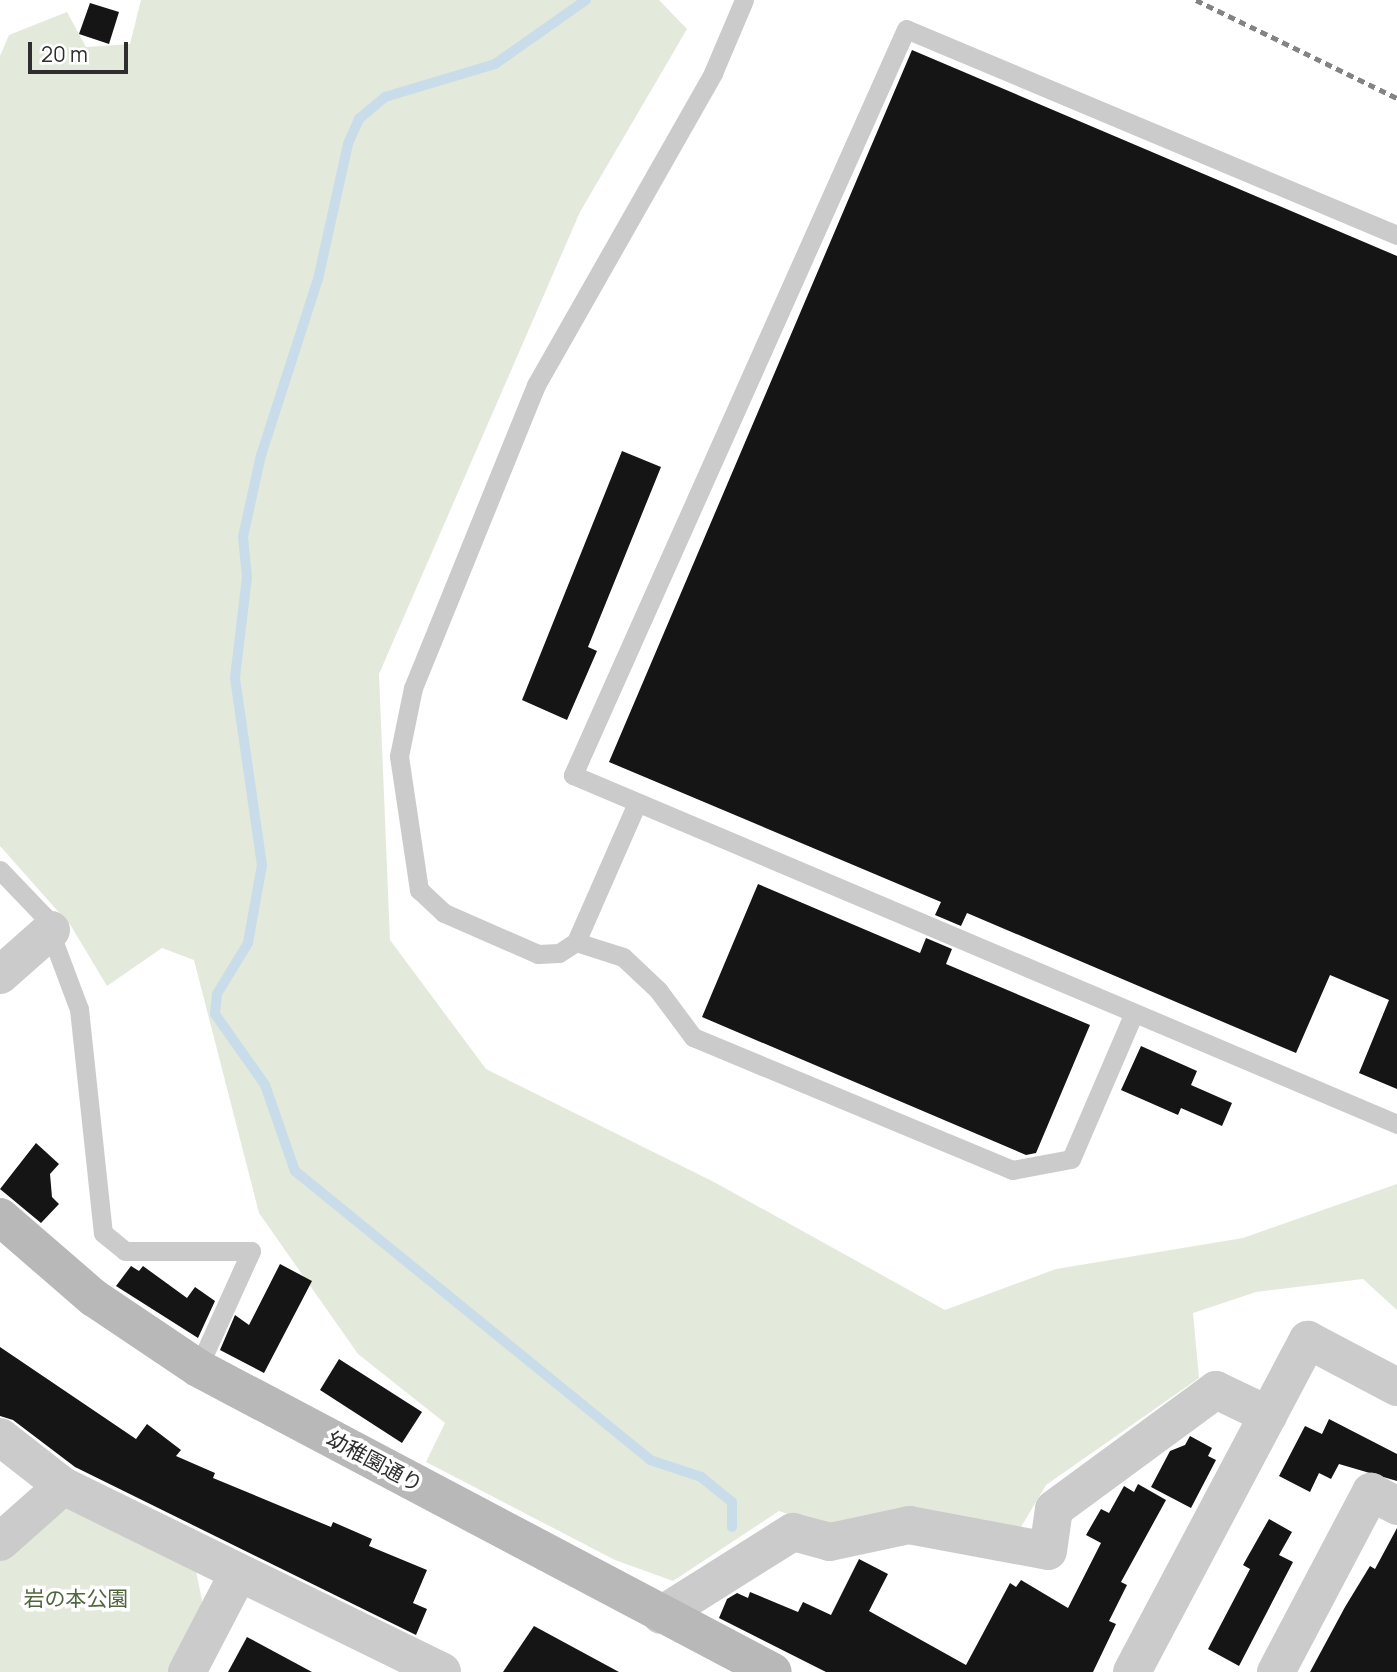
<!DOCTYPE html>
<meta charset="utf-8">
<style>
body{margin:0}
#map{position:relative;width:1397px;height:1672px;overflow:hidden;background:#fff;font-family:Manrope,"Noto Sans JP",sans-serif}
div>[style]{position:absolute}
[style*='--x']{left:calc(var(--x)*1px);top:calc(var(--y)*1px);width:calc(var(--w)*1px);rotate:calc(var(--a)*1deg)}
.green>*{inset:0;background:#e3eadc}
.stream>*{height:10px;margin:-5px;padding:0 5px;transform-origin:5px;border-radius:5px;background:#c9dce9}
.building>*{inset:0;background:#151515}
.lane>*{height:19px;margin:-9.5px;padding:0 9.5px;transform-origin:9.5px;border-radius:9.5px;background:#cbcbcb}
.street>*{height:38px;margin:-19px;padding:0 19px;transform-origin:19px;border-radius:19px;background:#cbcbcb}
.secondary>*{height:38px;margin:-19px;padding:0 19px;transform-origin:19px;border-radius:19px;background:#b8b8b8}
.rail>*{height:5px;margin-top:-2.5px;transform-origin:0;background:repeating-linear-gradient(90deg,#838383 0 7px,transparent 0 12px)}
span{translate:-50% -50%;white-space:nowrap;text-align:center;line-height:1.15;-webkit-text-stroke:7px #fff;paint-order:stroke}
.street-label{font-size:21px;color:#2e2e2e}
.park-label{font-size:21px;color:#50673d}
.scale{position:absolute;left:28px;top:42px;width:100px;height:32px;box-sizing:border-box;border:4px solid #2e2e2e;border-top:0;padding-left:9px;font-size:21px;line-height:24px;white-space:nowrap;color:#2e2e2e;-webkit-text-stroke:5px #fff;paint-order:stroke}
</style>
<div id="map">
<div class="green">
<div style="clip-path:polygon(141px 0,659px 0,687px 29px,580px 212px,379px 674px,390px 940px,486px 1069px,714px 1182px,945px 1310px,1056px 1269px,1243px 1238px,1397px 1184px,1397px 1310px,1363px 1279px,1256px 1292px,1193px 1313px,1199px 1378px,1046px 1485px,1021px 1527px,828px 1528px,779px 1511px,673px 1581px,615px 1560px,426px 1462px,445px 1423px,358px 1354px,259px 1213px,194px 960px,162px 948px,107px 986px,71px 926px,0 846px,0 56px,9px 35px,67px 12px,86px 47px,130px 44px)"></div>
<div style="clip-path:polygon(67px 1509px,196px 1571px,203px 1605px,168px 1672px,0 1672px,0 1554px,47px 1513px)"></div>
</div>
<div class="stream">
<div style="--x:586;--y:0;--w:111;--a:144.9"></div>
<div style="--x:495;--y:64;--w:115;--a:163.3"></div>
<div style="--x:385;--y:97;--w:34;--a:140"></div>
<div style="--x:359;--y:119;--w:27;--a:114"></div>
<div style="--x:348;--y:144;--w:138;--a:102.5"></div>
<div style="--x:318;--y:279;--w:185;--a:107.9"></div>
<div style="--x:261;--y:455;--w:84;--a:102.4"></div>
<div style="--x:243;--y:537;--w:40;--a:84.3"></div>
<div style="--x:247;--y:577;--w:102;--a:96.8"></div>
<div style="--x:235;--y:678;--w:189;--a:81.8"></div>
<div style="--x:262;--y:865;--w:79;--a:100.2"></div>
<div style="--x:248;--y:943;--w:60;--a:121.3"></div>
<div style="--x:217;--y:994;--w:20;--a:96"></div>
<div style="--x:215;--y:1014;--w:87;--a:54.8"></div>
<div style="--x:265;--y:1085;--w:91;--a:70.8"></div>
<div style="--x:295;--y:1171;--w:458;--a:39.1"></div>
<div style="--x:650;--y:1460;--w:54;--a:18.4"></div>
<div style="--x:701;--y:1477;--w:40;--a:39"></div>
<div style="--x:732;--y:1502;--w:25;--a:90"></div>
</div>
<div class="building">
<div style="clip-path:polygon(90px 3px,119px 12px,109px 44px,79px 34px)"></div>
<div style="clip-path:polygon(912px 50px,1397px 256px,1397px 1089px,1359px 1073px,1389px 1000px,1330px 975px,1296px 1053px,967px 913px,961px 926px,935px 915px,941px 902px,609px 762px)"></div>
<div style="clip-path:polygon(622px 451px,661px 467px,588px 647px,597px 651px,567px 720px,522px 700px)"></div>
<div style="clip-path:polygon(758px 884px,920px 953px,926px 938px,952px 949px,946px 964px,1090px 1025px,1036px 1153px,1026px 1155px,702px 1017px)"></div>
<div style="clip-path:polygon(1141px 1046px,1197px 1071px,1191px 1085px,1232px 1103px,1222px 1126px,1181px 1108px,1178px 1115px,1121px 1090px)"></div>
<div style="clip-path:polygon(36px 1143px,59px 1164px,50px 1174px,52px 1197px,59px 1204px,41px 1223px,0 1189px)"></div>
<div style="clip-path:polygon(280px 1264px,312px 1281px,264px 1373px,220px 1350px,235px 1315px,249px 1325px)"></div>
<div style="clip-path:polygon(131px 1266px,139px 1271px,143px 1266px,187px 1298px,195px 1287px,215px 1301px,198px 1338px,116px 1286px)"></div>
<div style="clip-path:polygon(0 1347px,136px 1439px,147px 1424px,181px 1450px,176px 1456px,215px 1473px,213px 1478px,331px 1527px,333px 1522px,372px 1539px,369px 1546px,427px 1570px,413px 1603px,427px 1609px,416px 1635px,75px 1467px,13px 1420px,0 1416px)"></div>
<div style="clip-path:polygon(339px 1359px,422px 1412px,402px 1443px,320px 1390px)"></div>
<div style="clip-path:polygon(1329px 1419px,1397px 1454px,1397px 1481px,1339px 1464px,1331px 1479px,1319px 1473px,1310px 1492px,1279px 1476px,1305px 1426px,1322px 1434px)"></div>
<div style="clip-path:polygon(1190px 1436px,1212px 1448px,1208px 1456px,1216px 1460px,1191px 1508px,1151px 1487px,1170px 1451px,1185px 1445px)"></div>
<div style="clip-path:polygon(1138px 1484px,1166px 1500px,1121px 1582px,1127px 1585px,1109px 1621px,1116px 1624px,1093px 1672px,826px 1672px,719px 1618px,727px 1599px,737px 1593px,748px 1598px,750px 1592px,798px 1612px,803px 1602px,831px 1615px,859px 1559px,888px 1574px,869px 1611px,966px 1665px,1010px 1583px,1016px 1587px,1021px 1580px,1068px 1608px,1101px 1543px,1086px 1535px,1101px 1509px,1109px 1513px,1124px 1486px,1134px 1492px)"></div>
<div style="clip-path:polygon(1269px 1519px,1292px 1532px,1279px 1555px,1293px 1562px,1239px 1666px,1208px 1649px,1250px 1569px,1243px 1565px)"></div>
<div style="clip-path:polygon(1397px 1528px,1397px 1672px,1310px 1672px,1345px 1607px,1370px 1566px,1375px 1569px)"></div>
<div style="clip-path:polygon(534px 1626px,619px 1672px,503px 1672px)"></div>
<div style="clip-path:polygon(247px 1637px,312px 1672px,228px 1672px)"></div>
</div>
<div class="lane">
<div style="--x:1397;--y:235;--w:532;--a:-157.24"></div>
<div style="--x:906;--y:29;--w:817;--a:114.06"></div>
<div style="--x:573;--y:775;--w:895;--a:22.95"></div>
<div style="--x:637;--y:803;--w:152;--a:113.7"></div>
<div style="--x:576;--y:942;--w:20;--a:147"></div>
<div style="--x:559;--y:953;--w:21;--a:177"></div>
<div style="--x:538;--y:954;--w:103;--a:-156.4"></div>
<div style="--x:444;--y:913;--w:34;--a:-137"></div>
<div style="--x:419;--y:890;--w:135;--a:-98.5"></div>
<div style="--x:399;--y:756;--w:69;--a:-78.4"></div>
<div style="--x:413;--y:688;--w:327;--a:-67.9"></div>
<div style="--x:536;--y:385;--w:359;--a:-60.4"></div>
<div style="--x:713;--y:73;--w:79;--a:-67"></div>
<div style="--x:0;--y:870;--w:64;--a:46.3"></div>
<div style="--x:44;--y:916;--w:99;--a:69.4"></div>
<div style="--x:79;--y:1009;--w:225;--a:83.9"></div>
<div style="--x:103;--y:1233;--w:28;--a:39"></div>
<div style="--x:125;--y:1251;--w:126;--a:0"></div>
<div style="--x:251;--y:1251;--w:128;--a:114.4"></div>
<div style="--x:576;--y:942;--w:49;--a:17.7"></div>
<div style="--x:623;--y:957;--w:48;--a:43.3"></div>
<div style="--x:658;--y:990;--w:59;--a:53.3"></div>
<div style="--x:693;--y:1037;--w:346;--a:22.6"></div>
<div style="--x:1012;--y:1170;--w:60;--a:-10.6"></div>
<div style="--x:1071;--y:1159;--w:159;--a:-66.7"></div>
</div>
<div class="street">
<div style="--x:0;--y:975;--w:68;--a:-41.4"></div>
<div style="--x:0;--y:1437;--w:80;--a:37.9"></div>
<div style="--x:63;--y:1486;--w:422;--a:26.1"></div>
<div style="--x:0;--y:1542;--w:84;--a:-41.6"></div>
<div style="--x:661;--y:1615;--w:156;--a:-32.2"></div>
<div style="--x:793;--y:1532;--w:38;--a:15"></div>
<div style="--x:830;--y:1542;--w:81;--a:-12.1"></div>
<div style="--x:909;--y:1525;--w:141;--a:10.6"></div>
<div style="--x:1048;--y:1551;--w:42;--a:-81.9"></div>
<div style="--x:1054;--y:1509;--w:201;--a:-36.3"></div>
<div style="--x:1216;--y:1390;--w:58;--a:25.7"></div>
<div style="--x:187;--y:1672;--w:108;--a:-62.5"></div>
<div style="--x:1132;--y:1672;--w:376;--a:-62.1"></div>
<div style="--x:1308;--y:1340;--w:101;--a:27.8"></div>
<div style="--x:1276;--y:1672;--w:204;--a:-62.2"></div>
<div style="--x:1371;--y:1492;--w:30;--a:28"></div>
</div>
<div class="secondary">
<div style="--x:0;--y:1217;--w:124;--a:40.8"></div>
<div style="--x:94;--y:1298;--w:125;--a:33.9"></div>
<div style="--x:198;--y:1368;--w:650;--a:27.87"></div>
</div>
<div class="rail">
<div style="--x:1196;--y:0;--w:224;--a:26"></div>
</div>
<div class="street-label">
<span style="left:375px;top:1461px;rotate:28deg">幼稚園通り</span>
</div>
<div class="park-label">
<span style="left:76px;top:1598px">岩の本公園</span>
</div>
<div class="scale">20 m</div>
</div>
